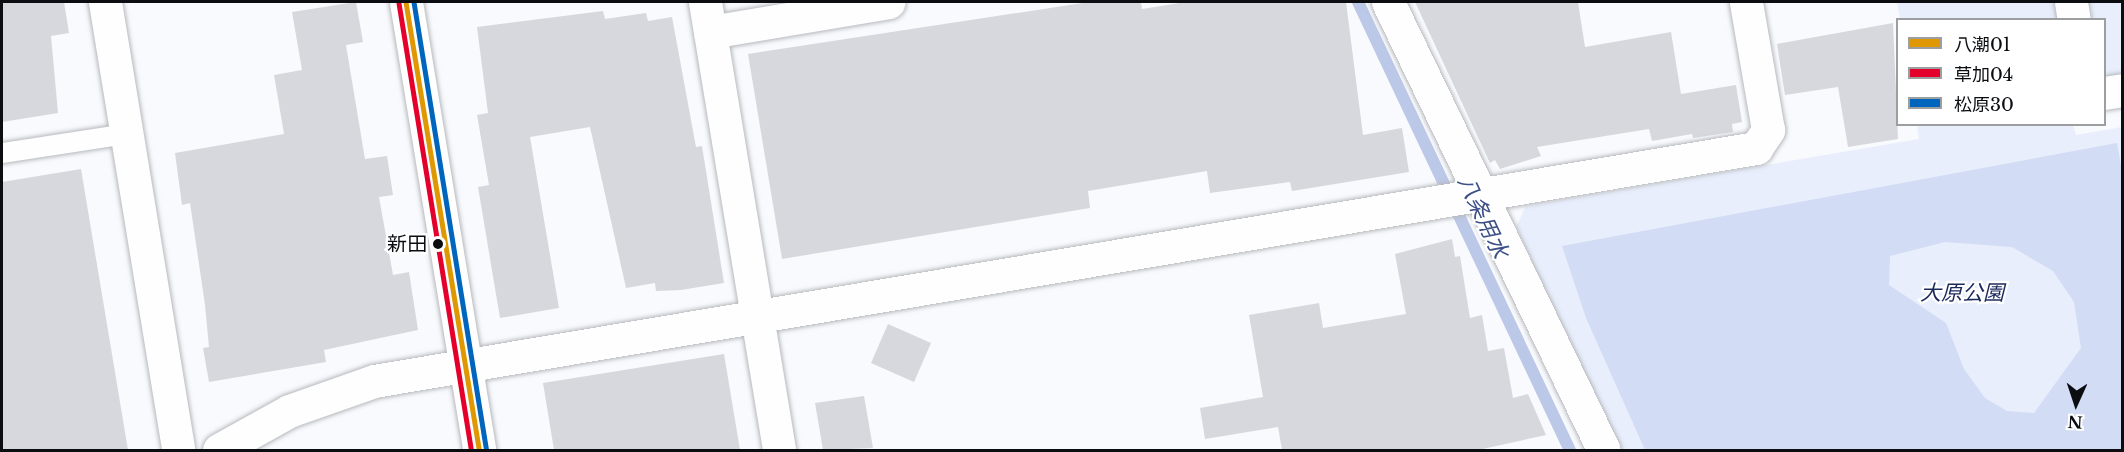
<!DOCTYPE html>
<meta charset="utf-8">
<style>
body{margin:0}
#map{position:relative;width:2124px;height:452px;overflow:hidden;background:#f8fafd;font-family:"Libre Baskerville","Noto Sans JP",serif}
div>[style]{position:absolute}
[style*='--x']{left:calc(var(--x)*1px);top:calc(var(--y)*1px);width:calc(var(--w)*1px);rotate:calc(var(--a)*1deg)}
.green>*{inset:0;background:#e8eefc}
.forest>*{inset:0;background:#d2dcf5}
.stream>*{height:12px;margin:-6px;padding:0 6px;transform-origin:6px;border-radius:6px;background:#bcc8e7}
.building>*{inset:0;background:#d6d8dd}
.roads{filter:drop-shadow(0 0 2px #b7b9bd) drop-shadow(0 0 2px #b7b9bd)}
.service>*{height:20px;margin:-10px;padding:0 10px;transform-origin:10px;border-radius:10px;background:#fefeff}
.minor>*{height:33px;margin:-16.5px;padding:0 16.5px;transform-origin:16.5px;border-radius:16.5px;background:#fefeff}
.tertiary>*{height:33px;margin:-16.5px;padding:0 16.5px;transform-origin:16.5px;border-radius:16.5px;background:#fefeff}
.bus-1>*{height:4.5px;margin:-2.25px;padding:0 2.25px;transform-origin:2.25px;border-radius:2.25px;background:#df9702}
.bus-2>*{height:4.5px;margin:-2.25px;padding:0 2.25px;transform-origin:2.25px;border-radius:2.25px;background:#e4002b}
.bus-3>*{height:4.5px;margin:-2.25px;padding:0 2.25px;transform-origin:2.25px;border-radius:2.25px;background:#0065bd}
.dots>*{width:16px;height:16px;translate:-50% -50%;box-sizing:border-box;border:3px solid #fff;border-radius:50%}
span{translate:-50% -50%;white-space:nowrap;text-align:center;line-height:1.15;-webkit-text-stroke:4.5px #fff;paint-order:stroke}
.bus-label{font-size:20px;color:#0b0d11}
.right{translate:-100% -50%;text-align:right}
.park-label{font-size:21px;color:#1a285c;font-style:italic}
.water-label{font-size:22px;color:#3d5087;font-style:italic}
.frame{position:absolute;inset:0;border:3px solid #0b0d11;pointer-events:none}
.legend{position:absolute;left:1896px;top:18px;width:210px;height:108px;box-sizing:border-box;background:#fff;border:2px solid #9d9ea0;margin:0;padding:8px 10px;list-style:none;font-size:18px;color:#0b0d11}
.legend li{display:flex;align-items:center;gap:12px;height:30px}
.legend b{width:30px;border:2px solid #9d9ea0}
.north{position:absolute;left:2046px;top:374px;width:60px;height:60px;-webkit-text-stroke:4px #fff;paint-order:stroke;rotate:183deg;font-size:16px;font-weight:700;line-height:24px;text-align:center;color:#0b0d11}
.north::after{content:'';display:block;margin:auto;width:21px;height:27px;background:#0b0d11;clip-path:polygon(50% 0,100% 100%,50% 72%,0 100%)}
</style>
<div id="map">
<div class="green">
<div style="clip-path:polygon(1897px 2px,2122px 2px,2122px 74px,2105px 77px,2104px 20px,1900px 19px)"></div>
<div style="clip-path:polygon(1917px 125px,2073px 125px,2076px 135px,2122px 127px,2122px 450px,1621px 450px,1516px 227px,1526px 206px,1919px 139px)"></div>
</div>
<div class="forest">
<div style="clip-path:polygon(evenodd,2117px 143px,2122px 171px,2122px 450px,1645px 450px,1586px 318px,1562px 246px,2117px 143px,1945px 242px,2012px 247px,2053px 271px,2074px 302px,2081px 348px,2034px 413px,2007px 411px,1985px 398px,1964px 369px,1946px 323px,1889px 285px,1890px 256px,1945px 242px)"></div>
</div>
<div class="stream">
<div style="--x:1358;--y:2;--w:496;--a:64.7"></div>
</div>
<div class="building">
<div style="clip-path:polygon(2px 2px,64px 2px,69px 33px,51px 36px,58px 113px,2px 122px)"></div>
<div style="clip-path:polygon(356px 2px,363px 42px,346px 45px,365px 159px,387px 156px,393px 195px,379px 197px,393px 275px,409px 272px,418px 330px,324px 350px,326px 362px,209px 382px,203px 348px,209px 347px,205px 305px,190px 203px,182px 205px,175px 153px,284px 134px,274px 75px,302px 70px,292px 12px)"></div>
<div style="clip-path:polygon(1089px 2px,1141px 2px,1142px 9px,1186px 2px,1346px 2px,1363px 135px,1402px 128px,1409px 172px,1292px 191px,1290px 182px,1210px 193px,1207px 171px,1088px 191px,1090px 208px,782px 259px,748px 54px)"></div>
<div style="clip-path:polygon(1415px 2px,1578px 2px,1585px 47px,1671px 32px,1681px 94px,1736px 85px,1742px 122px,1732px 124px,1733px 132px,1693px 138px,1692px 134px,1652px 141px,1649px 129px,1537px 147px,1541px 156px,1500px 169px,1495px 160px,1490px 163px)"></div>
<div style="clip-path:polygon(603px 11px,605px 19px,646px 13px,648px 21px,672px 17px,696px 147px,702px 146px,724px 283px,681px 290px,656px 291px,655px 283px,626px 288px,590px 127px,530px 137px,559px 308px,500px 318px,478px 187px,489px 185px,477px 115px,488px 113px,477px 27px)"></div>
<div style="clip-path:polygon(1893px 23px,1898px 139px,1848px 147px,1838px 87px,1785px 95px,1777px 44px)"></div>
<div style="clip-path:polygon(81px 169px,128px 450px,2px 450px,2px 182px)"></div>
<div style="clip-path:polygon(1452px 239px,1455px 257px,1460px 256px,1470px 318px,1482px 315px,1488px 351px,1504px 348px,1513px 398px,1528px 394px,1546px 435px,1478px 450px,1282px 450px,1278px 427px,1205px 439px,1200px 408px,1263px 397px,1249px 315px,1319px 303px,1323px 328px,1406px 314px,1395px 254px)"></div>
<div style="clip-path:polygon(888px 324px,931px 343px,914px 382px,871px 363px)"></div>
<div style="clip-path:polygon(724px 354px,740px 450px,554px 450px,543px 383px)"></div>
<div style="clip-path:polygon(864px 396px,873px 448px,823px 450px,815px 403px)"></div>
</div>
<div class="roads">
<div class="service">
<div style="--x:2;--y:153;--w:125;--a:-8.7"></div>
</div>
<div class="minor">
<div style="--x:105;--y:2;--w:454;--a:80.7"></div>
<div style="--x:705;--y:2;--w:454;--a:80.6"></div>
<div style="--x:1388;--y:2;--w:497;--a:64.3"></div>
<div style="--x:2071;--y:2;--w:18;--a:81"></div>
<div style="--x:710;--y:32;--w:181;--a:-9.5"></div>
<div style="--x:2104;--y:93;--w:18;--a:-9"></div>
<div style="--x:219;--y:450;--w:80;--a:-29.1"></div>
<div style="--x:289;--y:411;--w:90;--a:-19.4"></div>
<div style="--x:374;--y:381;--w:1402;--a:-9.57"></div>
<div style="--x:1756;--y:148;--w:22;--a:-56"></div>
<div style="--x:1768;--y:130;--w:130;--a:-99.8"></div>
</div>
<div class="tertiary">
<div style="--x:406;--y:2;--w:454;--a:80.7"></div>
</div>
</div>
<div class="bus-1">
<div style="--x:406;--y:2;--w:454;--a:80.7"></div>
</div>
<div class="bus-2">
<div style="--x:399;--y:3;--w:453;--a:80.8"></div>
</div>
<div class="bus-3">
<div style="--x:414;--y:2;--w:453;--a:80.8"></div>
</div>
<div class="dots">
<div style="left:438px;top:244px;background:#0b0d11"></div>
</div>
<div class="bus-label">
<span class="right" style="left:427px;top:244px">新田</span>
</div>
<div class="park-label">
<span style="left:1962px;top:293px">大原公園</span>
</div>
<div class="water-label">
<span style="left:1483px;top:217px;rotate:65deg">八条用水</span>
</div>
<div class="frame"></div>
<ul class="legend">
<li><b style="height:8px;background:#df9702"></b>八潮01</li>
<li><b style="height:8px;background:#e4002b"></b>草加04</li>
<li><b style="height:8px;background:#0065bd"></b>松原30</li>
</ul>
<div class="north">N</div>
</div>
